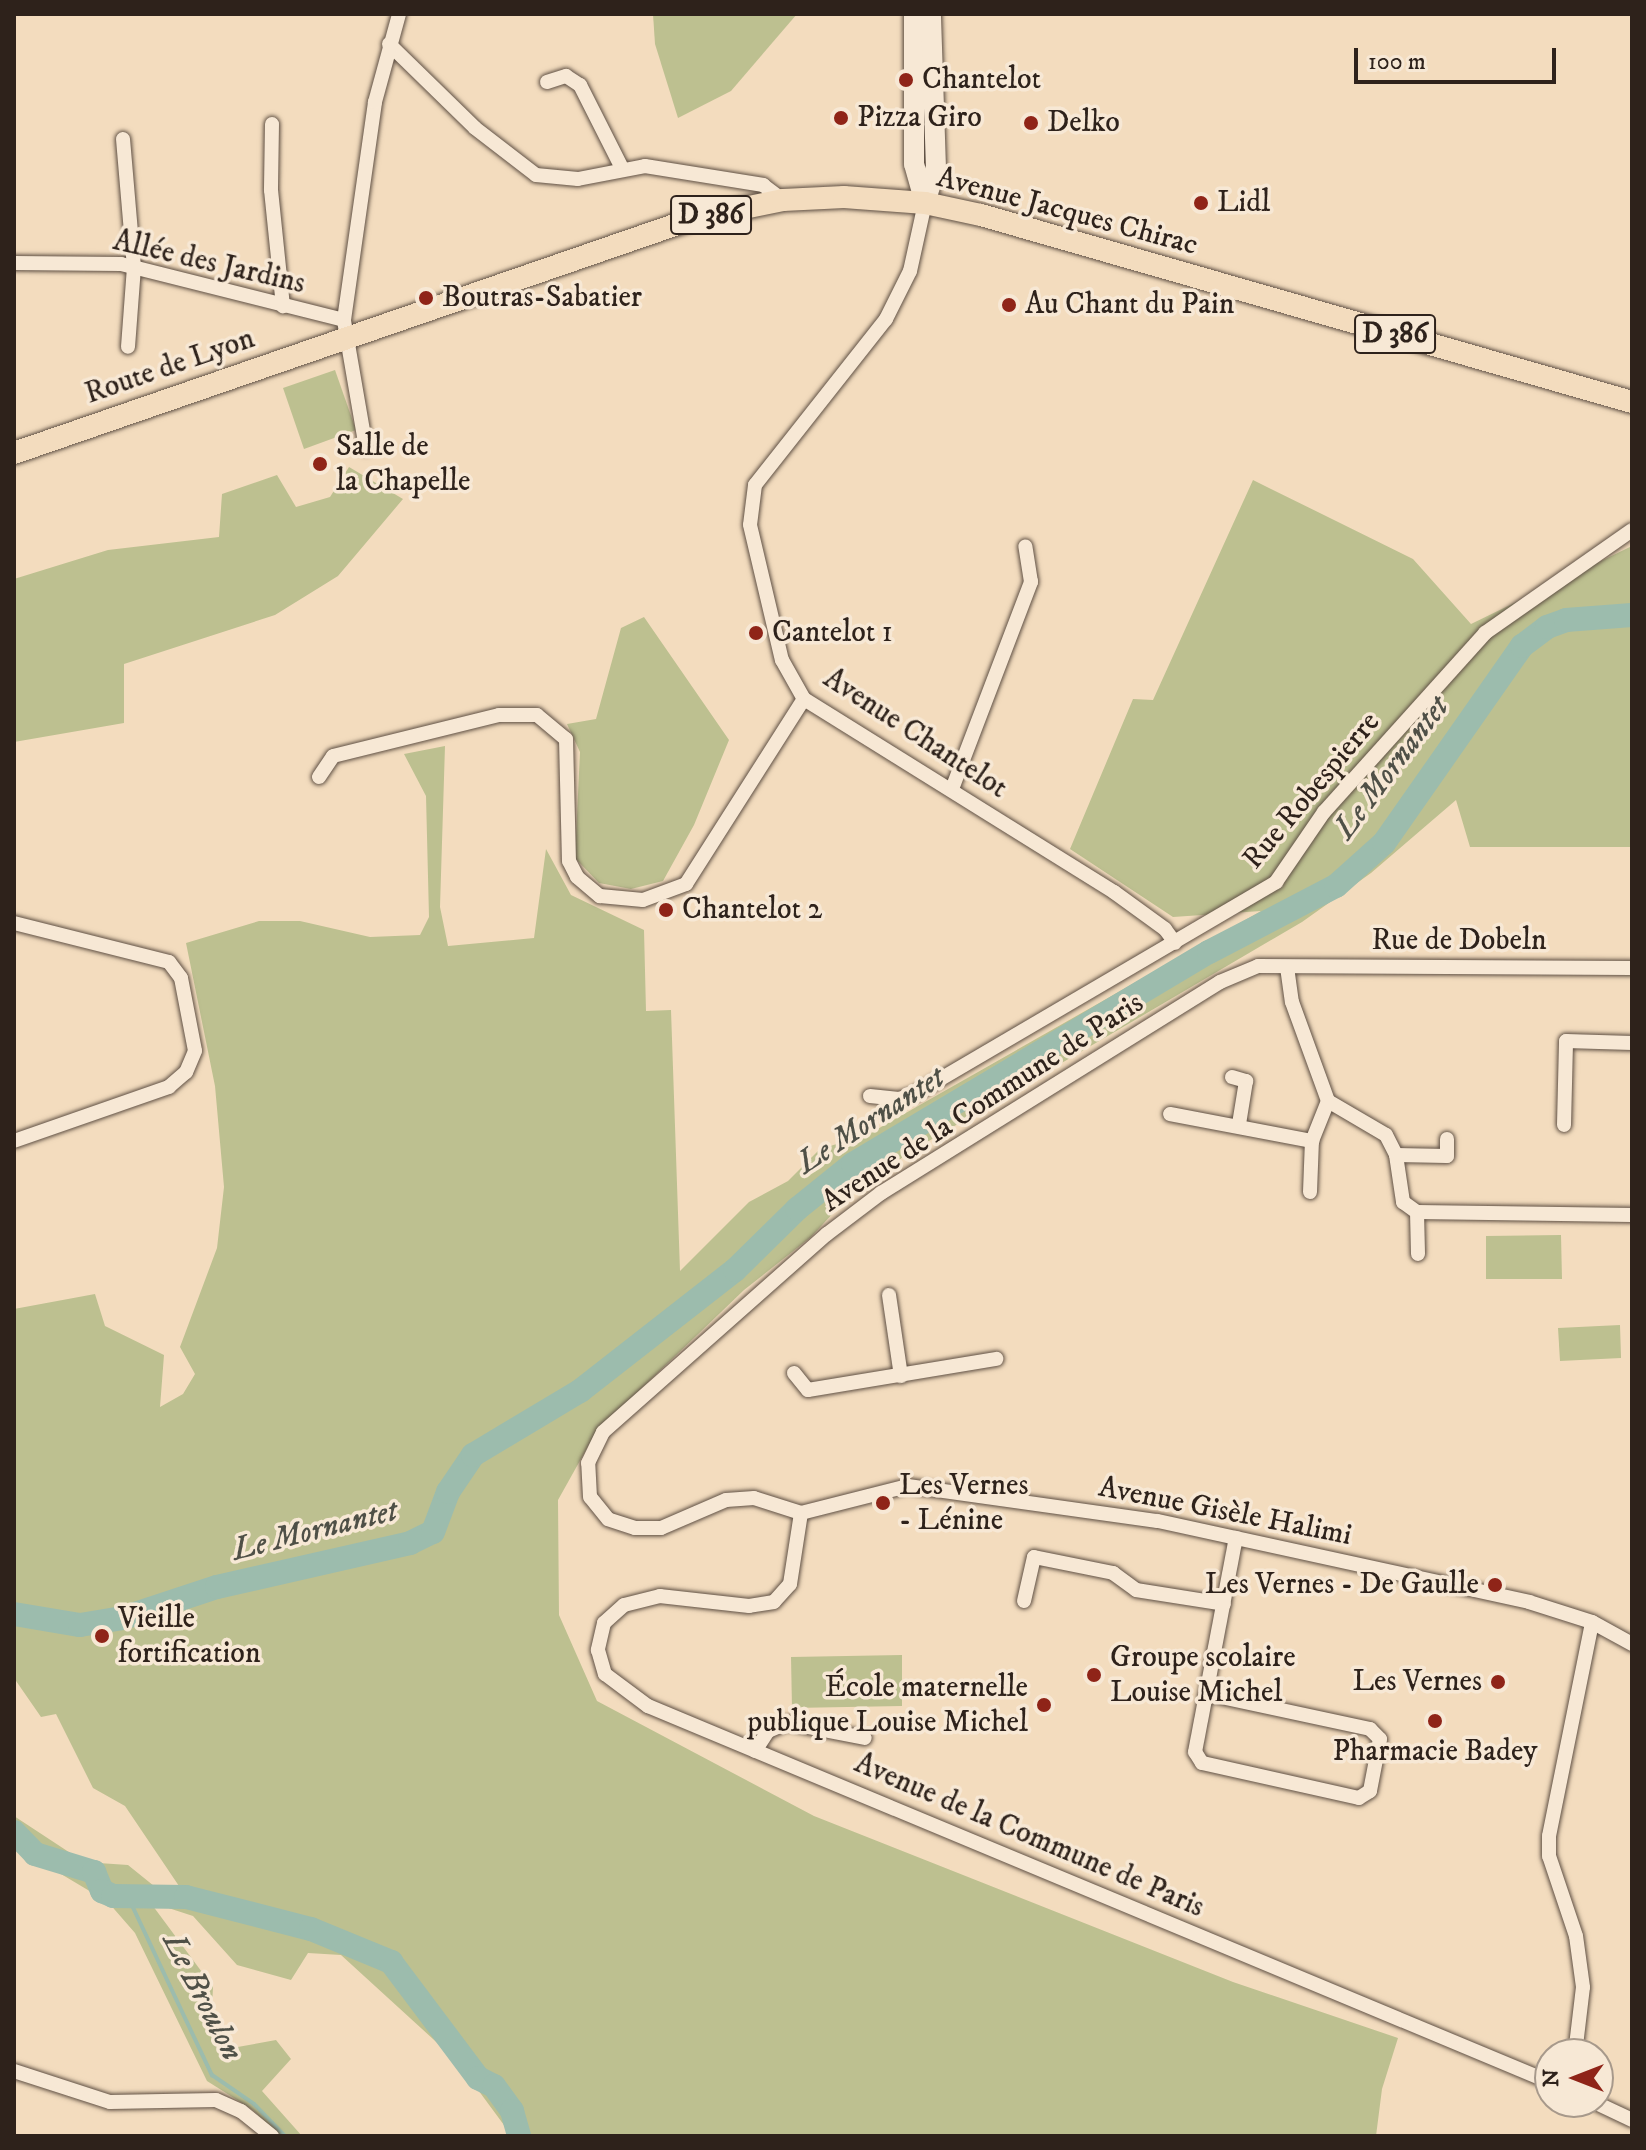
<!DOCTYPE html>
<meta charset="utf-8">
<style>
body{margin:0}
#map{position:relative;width:1646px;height:2150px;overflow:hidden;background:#f3dcbe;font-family:"IM FELL DW Pica",serif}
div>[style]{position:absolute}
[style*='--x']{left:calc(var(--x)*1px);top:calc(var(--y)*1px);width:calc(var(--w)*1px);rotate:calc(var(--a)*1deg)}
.green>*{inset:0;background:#bdc090}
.stream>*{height:4px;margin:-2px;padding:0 2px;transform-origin:2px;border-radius:2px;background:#9cbcad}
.river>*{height:24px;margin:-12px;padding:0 12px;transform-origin:12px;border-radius:12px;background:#9cbcad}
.roads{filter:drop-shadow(0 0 2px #5f5044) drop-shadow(0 0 2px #5f5044)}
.street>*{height:14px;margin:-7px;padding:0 7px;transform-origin:7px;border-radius:7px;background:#f7e8d5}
.secondary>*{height:20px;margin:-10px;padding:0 10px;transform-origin:10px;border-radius:10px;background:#f7e8d5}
.primary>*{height:22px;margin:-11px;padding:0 11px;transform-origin:11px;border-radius:11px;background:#f3dcbe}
.dots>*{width:22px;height:22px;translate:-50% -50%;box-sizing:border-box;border:4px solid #f7e8d5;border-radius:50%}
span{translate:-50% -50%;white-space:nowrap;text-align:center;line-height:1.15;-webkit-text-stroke:7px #f7e8d5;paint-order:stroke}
.shield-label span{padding:2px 6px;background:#f7e8d5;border:2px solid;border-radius:6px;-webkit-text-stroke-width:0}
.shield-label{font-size:28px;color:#2e221b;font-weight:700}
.poi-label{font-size:30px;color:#2e221b}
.left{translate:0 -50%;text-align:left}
.right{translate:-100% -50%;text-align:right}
.street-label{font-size:30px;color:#2e221b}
.water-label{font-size:32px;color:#4f5047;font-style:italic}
.frame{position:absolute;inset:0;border:16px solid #2e221b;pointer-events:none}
.north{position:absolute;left:1534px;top:2038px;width:80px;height:80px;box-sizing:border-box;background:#f7e8d5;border:2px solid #a7998b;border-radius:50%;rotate:270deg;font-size:22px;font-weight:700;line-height:32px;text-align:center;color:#2e221b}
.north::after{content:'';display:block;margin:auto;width:28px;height:36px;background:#8f2418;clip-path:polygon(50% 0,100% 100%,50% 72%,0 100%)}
.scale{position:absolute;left:1354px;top:48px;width:202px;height:36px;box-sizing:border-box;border:4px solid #2e221b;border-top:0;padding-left:10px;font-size:24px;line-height:28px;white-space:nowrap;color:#2e221b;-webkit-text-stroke:6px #f7e8d5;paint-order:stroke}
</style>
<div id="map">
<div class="green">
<div style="clip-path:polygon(653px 14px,797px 14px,731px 91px,678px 118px,655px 44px)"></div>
<div style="clip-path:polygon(335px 370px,356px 430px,304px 449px,283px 388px)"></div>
<div style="clip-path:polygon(349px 467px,403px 499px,338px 576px,275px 615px,124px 664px,124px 723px,14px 742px,14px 579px,108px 550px,219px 537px,222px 494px,277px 475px,296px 507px,330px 497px)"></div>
<div style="clip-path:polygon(1253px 480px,1413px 559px,1471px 624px,1632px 546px,1632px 847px,1470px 847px,1456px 800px,1371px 873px,1302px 922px,910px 1152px,848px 1197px,811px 1237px,744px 1290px,596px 1432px,558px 1500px,559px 1615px,597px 1701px,814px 1816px,1233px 1982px,1398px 2038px,1382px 2089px,1376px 2136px,512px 2136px,456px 2060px,341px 1955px,308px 1953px,291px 1980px,237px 1965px,193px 1916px,150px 1902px,213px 1987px,211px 2029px,232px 2048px,276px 2040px,291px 2059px,262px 2091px,302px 2136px,280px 2136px,253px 2110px,207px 2081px,135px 1933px,108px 1902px,14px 1846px,14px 1816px,84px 1862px,128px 1865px,154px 1886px,181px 1889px,125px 1806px,93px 1788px,56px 1714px,41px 1717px,14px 1678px,14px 1309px,95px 1294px,105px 1326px,164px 1355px,160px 1407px,183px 1394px,195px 1374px,180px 1347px,217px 1248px,224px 1187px,215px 1086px,186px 943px,259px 921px,300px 921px,370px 937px,420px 935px,429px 917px,426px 796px,404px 754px,445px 746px,440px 907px,448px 946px,534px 938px,546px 849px,571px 895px,644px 930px,646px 1011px,671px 1010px,680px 1271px,749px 1202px,788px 1181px,820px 1149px,867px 1135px,1261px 911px,1173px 917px,1070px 849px,1133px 699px,1153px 700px)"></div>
<div style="clip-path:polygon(644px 617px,729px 740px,694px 825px,663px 881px,631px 889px,599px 883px,575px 858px,580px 752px,567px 724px,596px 719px,621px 628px)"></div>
<div style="clip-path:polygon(1561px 1235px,1562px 1279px,1486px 1279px,1486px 1236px)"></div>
<div style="clip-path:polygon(1620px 1325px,1621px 1358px,1560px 1361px,1558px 1328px)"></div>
<div style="clip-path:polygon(902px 1655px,902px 1706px,792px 1708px,791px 1657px)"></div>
</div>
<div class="stream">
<div style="--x:129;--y:1899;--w:195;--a:64.8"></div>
<div style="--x:212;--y:2075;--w:51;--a:34.6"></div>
<div style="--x:254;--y:2104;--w:45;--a:45.9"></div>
</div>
<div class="river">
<div style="--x:14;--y:1614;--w:67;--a:9.5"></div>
<div style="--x:80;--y:1625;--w:44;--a:-9.2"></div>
<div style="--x:123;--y:1618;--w:99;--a:-18.3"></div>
<div style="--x:217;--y:1587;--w:198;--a:-12.8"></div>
<div style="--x:410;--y:1543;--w:25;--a:-26"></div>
<div style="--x:433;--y:1532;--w:43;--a:-69.4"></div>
<div style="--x:448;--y:1492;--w:45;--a:-56"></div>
<div style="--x:473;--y:1455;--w:125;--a:-30.9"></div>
<div style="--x:580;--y:1391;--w:197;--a:-38"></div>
<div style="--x:735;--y:1270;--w:87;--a:-44.5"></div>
<div style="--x:797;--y:1209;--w:72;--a:-38.8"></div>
<div style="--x:853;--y:1164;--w:414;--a:-30.8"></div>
<div style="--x:1209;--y:952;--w:143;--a:-27.5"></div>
<div style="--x:1336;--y:886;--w:64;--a:-41.9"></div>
<div style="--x:1384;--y:843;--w:241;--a:-55"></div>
<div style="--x:1522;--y:646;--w:31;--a:-37"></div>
<div style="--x:1547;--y:627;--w:20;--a:-20"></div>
<div style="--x:1566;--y:620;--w:66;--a:-4.3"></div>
<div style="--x:14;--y:1832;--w:30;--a:46"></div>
<div style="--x:35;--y:1854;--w:62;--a:17"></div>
<div style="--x:94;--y:1872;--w:21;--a:67"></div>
<div style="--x:102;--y:1891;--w:12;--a:24"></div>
<div style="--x:113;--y:1896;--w:73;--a:0.8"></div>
<div style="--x:186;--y:1897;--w:129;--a:14.4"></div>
<div style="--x:311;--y:1929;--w:87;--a:22.4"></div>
<div style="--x:391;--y:1962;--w:145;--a:53.1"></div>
<div style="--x:478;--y:2078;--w:18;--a:27"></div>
<div style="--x:494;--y:2086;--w:31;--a:54"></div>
<div style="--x:512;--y:2111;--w:26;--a:74"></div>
</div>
<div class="roads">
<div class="street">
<div style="--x:389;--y:44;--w:120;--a:44.3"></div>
<div style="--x:475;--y:128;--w:77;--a:37.6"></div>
<div style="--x:536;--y:175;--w:42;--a:5.4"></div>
<div style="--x:578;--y:179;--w:68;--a:-11"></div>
<div style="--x:645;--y:166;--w:120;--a:9.1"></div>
<div style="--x:763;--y:185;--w:25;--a:37"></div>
<div style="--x:547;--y:82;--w:20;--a:-18"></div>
<div style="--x:566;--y:76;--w:17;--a:33"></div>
<div style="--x:580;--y:85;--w:91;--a:63.2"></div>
<div style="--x:272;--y:124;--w:66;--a:90.9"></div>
<div style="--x:271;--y:190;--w:117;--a:84.1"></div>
<div style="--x:123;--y:139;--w:128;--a:85.1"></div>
<div style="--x:134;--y:267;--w:80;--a:94.3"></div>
<div style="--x:925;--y:203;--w:70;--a:102.4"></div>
<div style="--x:910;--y:271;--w:54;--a:116.6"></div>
<div style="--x:886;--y:319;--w:211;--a:128.3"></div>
<div style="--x:755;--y:485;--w:40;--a:97.1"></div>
<div style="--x:750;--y:525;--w:139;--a:76.7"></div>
<div style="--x:782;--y:660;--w:45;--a:60.6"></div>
<div style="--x:804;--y:699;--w:365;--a:31.9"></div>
<div style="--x:1114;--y:892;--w:63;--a:36"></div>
<div style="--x:1165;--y:929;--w:17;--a:54"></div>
<div style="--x:14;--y:263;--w:107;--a:0.5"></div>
<div style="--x:121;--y:264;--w:230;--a:14.1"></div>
<div style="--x:366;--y:448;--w:130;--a:-99.8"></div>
<div style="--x:344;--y:320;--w:220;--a:-81.9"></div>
<div style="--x:375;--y:102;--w:91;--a:-74.7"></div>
<div style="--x:319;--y:777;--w:25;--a:-56"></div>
<div style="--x:333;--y:756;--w:171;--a:-13.9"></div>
<div style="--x:499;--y:715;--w:38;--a:0"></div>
<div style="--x:537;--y:715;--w:38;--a:40"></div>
<div style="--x:566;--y:739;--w:122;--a:88.6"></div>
<div style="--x:569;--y:861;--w:18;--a:63"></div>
<div style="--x:577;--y:877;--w:30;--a:40"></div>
<div style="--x:600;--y:896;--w:43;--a:5.3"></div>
<div style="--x:643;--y:900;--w:46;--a:-20.4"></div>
<div style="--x:686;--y:884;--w:219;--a:-57.5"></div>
<div style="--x:952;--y:789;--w:222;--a:-69.1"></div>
<div style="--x:1031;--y:582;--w:36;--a:-99"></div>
<div style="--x:14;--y:923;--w:160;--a:14.1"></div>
<div style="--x:169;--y:962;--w:20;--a:53"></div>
<div style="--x:181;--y:978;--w:74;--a:79.1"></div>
<div style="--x:195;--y:1051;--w:23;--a:113"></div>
<div style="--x:186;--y:1072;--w:23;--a:139"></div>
<div style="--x:169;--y:1087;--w:164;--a:160.8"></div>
<div style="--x:1287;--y:967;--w:35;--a:82"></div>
<div style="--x:1292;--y:1002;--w:105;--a:70"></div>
<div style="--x:1328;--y:1101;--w:67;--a:30.4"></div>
<div style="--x:1386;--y:1135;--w:22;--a:63"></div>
<div style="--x:1396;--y:1155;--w:48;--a:81.5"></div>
<div style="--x:1403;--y:1202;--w:17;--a:36"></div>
<div style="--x:1417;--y:1212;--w:215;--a:0.8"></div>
<div style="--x:1232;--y:1077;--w:15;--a:16"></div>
<div style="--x:1246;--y:1081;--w:44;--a:99.2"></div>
<div style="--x:870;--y:1096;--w:29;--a:6"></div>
<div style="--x:899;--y:1099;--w:17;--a:-17"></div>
<div style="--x:915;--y:1094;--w:419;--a:-30.4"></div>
<div style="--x:1276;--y:882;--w:85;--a:-55.6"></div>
<div style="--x:1324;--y:812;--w:241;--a:-48"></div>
<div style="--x:1485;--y:633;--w:179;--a:-35"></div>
<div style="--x:1170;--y:1114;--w:145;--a:10.8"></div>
<div style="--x:1564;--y:1125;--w:84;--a:-88.6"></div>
<div style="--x:1566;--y:1041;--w:66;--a:1.7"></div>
<div style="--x:1396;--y:1155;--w:51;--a:1.1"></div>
<div style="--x:1447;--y:1156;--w:17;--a:-90"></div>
<div style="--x:1310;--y:1192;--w:51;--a:-87.8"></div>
<div style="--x:1312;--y:1141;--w:43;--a:-68.2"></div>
<div style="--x:1417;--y:1212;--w:42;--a:88.6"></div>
<div style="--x:889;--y:1295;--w:82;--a:81.6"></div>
<div style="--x:794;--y:1373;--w:22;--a:51"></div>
<div style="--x:808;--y:1390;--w:191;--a:-9.4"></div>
<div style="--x:801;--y:1513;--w:49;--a:-162.3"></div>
<div style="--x:754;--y:1498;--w:28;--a:176"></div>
<div style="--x:726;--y:1500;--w:71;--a:156.7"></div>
<div style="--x:661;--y:1528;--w:26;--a:180"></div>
<div style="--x:635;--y:1528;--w:28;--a:-162"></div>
<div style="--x:608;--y:1519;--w:28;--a:-129"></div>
<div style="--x:590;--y:1497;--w:34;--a:-93"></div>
<div style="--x:588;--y:1463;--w:34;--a:-64"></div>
<div style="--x:603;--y:1432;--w:299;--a:-41.5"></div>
<div style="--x:827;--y:1234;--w:68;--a:-37.2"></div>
<div style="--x:881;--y:1193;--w:399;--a:-31.9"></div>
<div style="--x:1220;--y:982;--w:41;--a:-22.8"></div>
<div style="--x:1258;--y:966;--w:374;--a:0.3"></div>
<div style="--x:801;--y:1513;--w:72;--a:98.8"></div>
<div style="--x:790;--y:1584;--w:24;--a:132"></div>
<div style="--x:774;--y:1602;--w:25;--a:171"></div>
<div style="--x:749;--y:1606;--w:90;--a:-173.6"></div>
<div style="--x:660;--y:1596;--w:37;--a:166"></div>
<div style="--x:624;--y:1605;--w:27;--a:138"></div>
<div style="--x:604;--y:1623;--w:28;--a:103"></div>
<div style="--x:598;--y:1650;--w:25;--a:74"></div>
<div style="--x:605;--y:1674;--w:54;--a:36.7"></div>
<div style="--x:648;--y:1706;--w:977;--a:22.63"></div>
<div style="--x:801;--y:1513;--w:110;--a:-14.2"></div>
<div style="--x:908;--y:1486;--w:252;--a:8"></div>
<div style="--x:1158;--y:1521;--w:380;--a:12.3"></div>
<div style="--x:1529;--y:1602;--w:66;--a:17.6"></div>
<div style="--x:1592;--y:1622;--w:46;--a:28.8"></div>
<div style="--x:1024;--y:1601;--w:45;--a:-77.2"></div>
<div style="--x:1034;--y:1557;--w:81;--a:11.4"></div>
<div style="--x:1113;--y:1573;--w:29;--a:36"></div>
<div style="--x:1136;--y:1590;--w:89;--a:9"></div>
<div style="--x:1207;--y:1694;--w:167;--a:12.1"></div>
<div style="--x:1370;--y:1729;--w:14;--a:45"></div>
<div style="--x:1380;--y:1739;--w:53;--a:100.9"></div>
<div style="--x:1370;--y:1791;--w:13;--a:148"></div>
<div style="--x:1359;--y:1798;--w:161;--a:-167.4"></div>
<div style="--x:1202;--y:1763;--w:13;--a:-122"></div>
<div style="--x:1195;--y:1752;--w:218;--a:-79.2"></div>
<div style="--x:755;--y:1751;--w:24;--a:-57"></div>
<div style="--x:768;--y:1731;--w:21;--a:-23"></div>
<div style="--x:787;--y:1723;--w:79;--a:10.9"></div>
<div style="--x:1575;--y:2054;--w:67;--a:-83.2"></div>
<div style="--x:1583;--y:1987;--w:51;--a:-97.8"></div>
<div style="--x:1576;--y:1936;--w:84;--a:-108.6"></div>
<div style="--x:1549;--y:1856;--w:20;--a:-90"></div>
<div style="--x:1549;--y:1836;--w:218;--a:-78.6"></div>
<div style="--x:14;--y:2071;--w:101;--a:17.9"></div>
<div style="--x:110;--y:2102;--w:106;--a:-1.1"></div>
<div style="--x:216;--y:2100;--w:27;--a:24"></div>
<div style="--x:241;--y:2111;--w:40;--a:39"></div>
<div style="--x:1594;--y:2102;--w:42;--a:25.3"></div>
</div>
<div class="secondary">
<div style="--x:914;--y:14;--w:150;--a:90"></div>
<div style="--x:914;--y:164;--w:41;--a:74.2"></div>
<div style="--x:925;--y:203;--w:37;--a:-73"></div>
<div style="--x:936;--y:168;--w:154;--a:-91.9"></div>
</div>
<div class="primary">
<div style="--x:14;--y:453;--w:720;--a:-19.04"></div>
<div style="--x:695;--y:218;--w:90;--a:-11.6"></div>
<div style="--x:783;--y:200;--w:61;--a:-2.8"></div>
<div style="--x:844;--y:197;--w:81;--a:4.2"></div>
<div style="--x:925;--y:203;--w:57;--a:12.1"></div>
<div style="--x:981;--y:215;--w:677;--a:16.03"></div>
</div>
</div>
<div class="dots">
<div style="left:906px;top:80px;background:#8f2418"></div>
<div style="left:841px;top:118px;background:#8f2418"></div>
<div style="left:1031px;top:123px;background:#8f2418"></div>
<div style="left:1201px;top:203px;background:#8f2418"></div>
<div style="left:426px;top:298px;background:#8f2418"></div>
<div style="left:1009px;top:305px;background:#8f2418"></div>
<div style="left:320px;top:464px;background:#8f2418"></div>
<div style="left:756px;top:633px;background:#8f2418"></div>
<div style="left:666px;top:910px;background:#8f2418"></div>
<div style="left:883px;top:1503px;background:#8f2418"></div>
<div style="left:1495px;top:1585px;background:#8f2418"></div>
<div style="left:102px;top:1636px;background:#8f2418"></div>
<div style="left:1094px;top:1675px;background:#8f2418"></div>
<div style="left:1498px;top:1682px;background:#8f2418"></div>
<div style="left:1044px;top:1705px;background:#8f2418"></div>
<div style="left:1435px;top:1721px;background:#8f2418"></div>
</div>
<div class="shield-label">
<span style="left:711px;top:215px">D 386</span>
<span style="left:1395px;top:334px">D 386</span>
</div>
<div class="poi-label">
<span class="left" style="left:922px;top:80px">Chantelot</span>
<span class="left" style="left:857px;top:118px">Pizza Giro</span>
<span class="left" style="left:1047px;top:123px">Delko</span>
<span class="left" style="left:1217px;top:203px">Lidl</span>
<span class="left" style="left:442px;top:298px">Boutras-Sabatier</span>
<span class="left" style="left:1025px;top:305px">Au Chant du Pain</span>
<span class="left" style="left:336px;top:464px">Salle de<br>la Chapelle</span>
<span class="left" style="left:772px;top:633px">Cantelot 1</span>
<span class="left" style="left:682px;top:910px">Chantelot 2</span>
<span class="left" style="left:899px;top:1503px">Les Vernes<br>- Lénine</span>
<span class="right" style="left:1479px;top:1585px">Les Vernes - De Gaulle</span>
<span class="left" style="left:118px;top:1636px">Vieille<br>fortification</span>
<span class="left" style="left:1110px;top:1675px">Groupe scolaire<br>Louise Michel</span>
<span class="right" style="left:1482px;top:1682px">Les Vernes</span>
<span class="right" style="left:1028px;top:1705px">École maternelle<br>publique Louise Michel</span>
<span style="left:1435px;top:1752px">Pharmacie Badey</span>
</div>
<div class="street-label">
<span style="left:1067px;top:212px;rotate:15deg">Avenue Jacques Chirac</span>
<span style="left:209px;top:263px;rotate:13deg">Allée des Jardins</span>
<span style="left:170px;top:367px;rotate:-19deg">Route de Lyon</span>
<span style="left:915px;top:734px;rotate:33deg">Avenue Chantelot</span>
<span style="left:1312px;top:791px;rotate:-50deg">Rue Robespierre</span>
<span style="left:1459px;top:941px">Rue de Dobeln</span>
<span style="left:983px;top:1103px;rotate:-33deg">Avenue de la Commune de Paris</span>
<span style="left:1225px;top:1512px;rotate:11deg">Avenue Gisèle Halimi</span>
<span style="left:1029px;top:1836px;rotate:23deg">Avenue de la Commune de Paris</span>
</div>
<div class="water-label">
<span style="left:1392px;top:768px;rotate:-53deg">Le Mornantet</span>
<span style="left:871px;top:1121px;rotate:-33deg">Le Mornantet</span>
<span style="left:315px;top:1531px;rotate:-14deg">Le Mornantet</span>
<span style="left:202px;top:1997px;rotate:63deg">Le Broulon</span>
</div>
<div class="frame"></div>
<div class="north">N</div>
<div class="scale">100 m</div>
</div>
